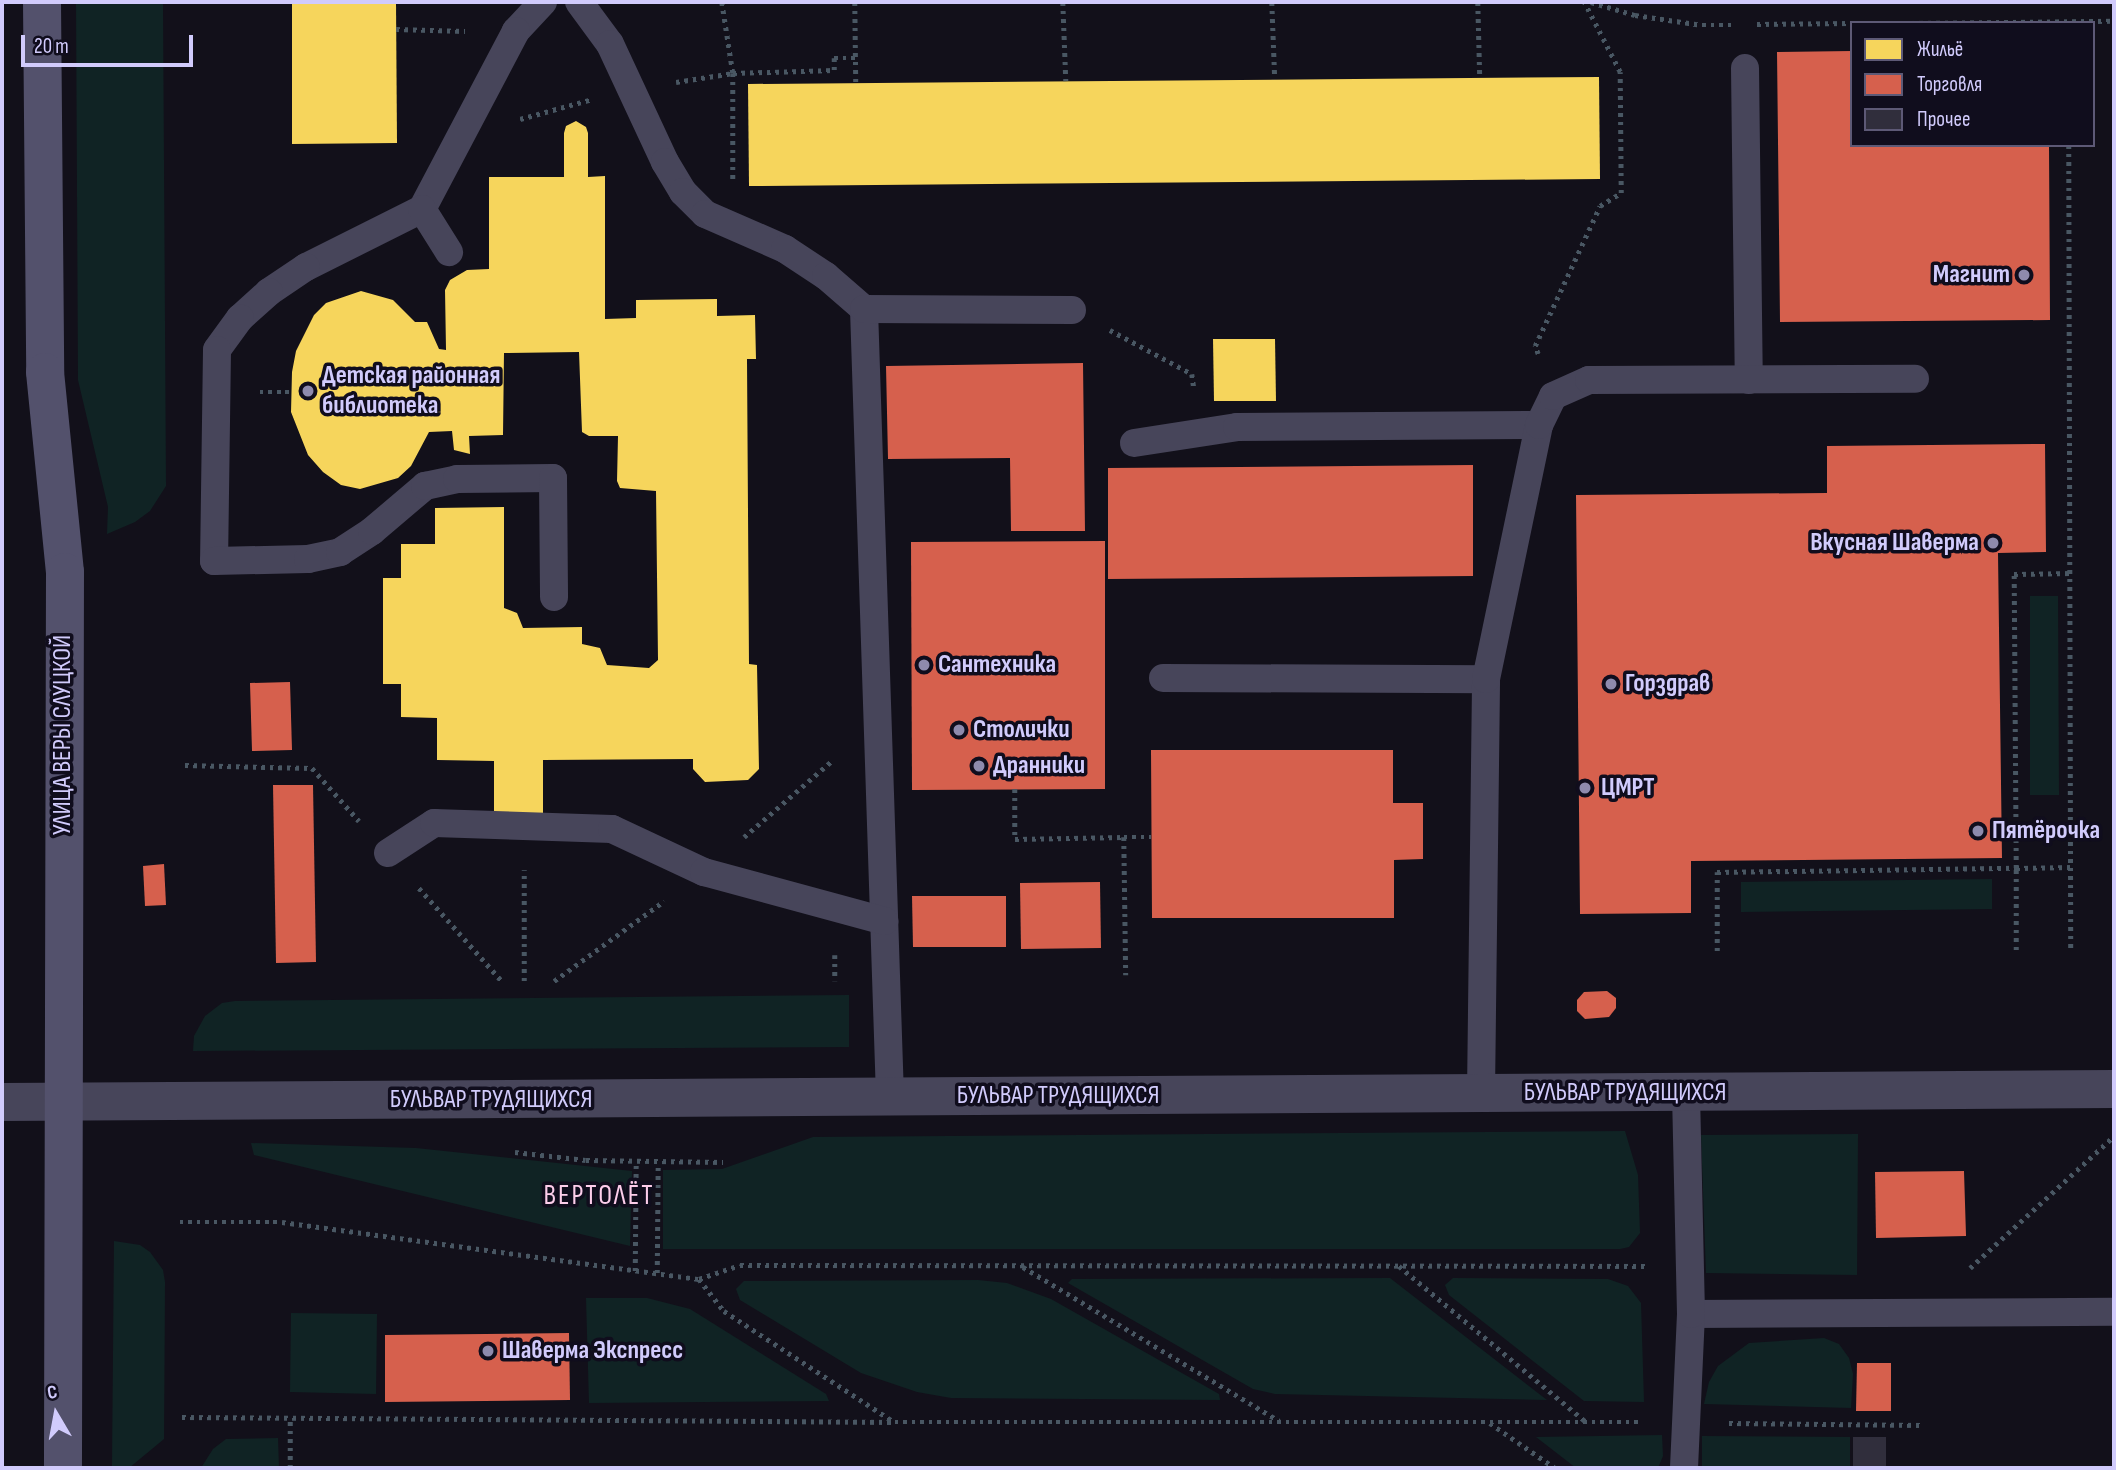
<!DOCTYPE html>
<meta charset="utf-8">
<style>
body{margin:0}
#map{position:relative;width:2116px;height:1470px;overflow:hidden;background:#12101a;font-family:"Sofia Sans Condensed",sans-serif}
div>[style]{position:absolute}
[style*='--x']{left:calc(var(--x)*1px);top:calc(var(--y)*1px);width:calc(var(--w)*1px);rotate:calc(var(--a)*1deg)}
.green>*{inset:0;background:#102324}
.homes>*{inset:0;background:#f6d55c}
.shops>*{inset:0;background:#d6604d}
.building>*{inset:0;background:#302e3c}
.path>*{height:4.5px;margin-top:-2.25px;transform-origin:0;background:repeating-linear-gradient(90deg,#495763 0 3.5px,transparent 0 8.5px)}
.lane>*{height:28px;margin:-14px;padding:0 14px;transform-origin:14px;border-radius:14px;background:#47455a}
.street>*{height:38px;margin:-19px;padding:0 19px;transform-origin:19px;border-radius:19px;background:#47455a}
.secondary>*{height:38px;margin:-19px;padding:0 19px;transform-origin:19px;border-radius:19px;background:#53516c}
.dots>*{width:19px;height:19px;translate:-50% -50%;box-sizing:border-box;border:4px solid #100d1d;border-radius:50%}
span{translate:-50% -50%;white-space:nowrap;text-align:center;line-height:1.15;-webkit-text-stroke:7px #100d1d;paint-order:stroke}
.poi-label{font-size:26px;color:#d1cbfc;font-weight:700}
.right{translate:-100% -50%;text-align:right}
.left{translate:0 -50%;text-align:left}
.street-label{font-size:26px;color:#d1cbfc}
.neighbourhood-label{font-size:28px;color:#fccdea;letter-spacing:2px}
.frame{position:absolute;inset:0;border:4px solid #d1cbfc;pointer-events:none}
.legend{position:absolute;left:1850px;top:21px;width:245px;height:126px;box-sizing:border-box;background:#100d1d;border:2px solid #5d5976;margin:0;padding:9px 12px;list-style:none;font-size:21px;color:#d1cbfc}
.legend li{display:flex;align-items:center;gap:14px;height:35px}
.legend b{width:35px;border:2px solid #5d5976}
.north{position:absolute;left:21px;top:1379px;width:70px;height:70px;-webkit-text-stroke:5px #100d1d;paint-order:stroke;rotate:350deg;font-size:19px;font-weight:700;line-height:28px;text-align:center;color:#d1cbfc}
.north::after{content:'';display:block;margin:auto;width:24px;height:32px;background:#d1cbfc;clip-path:polygon(50% 0,100% 100%,50% 72%,0 100%)}
.scale{position:absolute;left:21px;top:35px;width:172px;height:32px;box-sizing:border-box;border:4px solid #d1cbfc;border-top:0;padding-left:9px;font-size:21px;line-height:24px;white-space:nowrap;color:#d1cbfc;-webkit-text-stroke:5px #100d1d;paint-order:stroke}
</style>
<div id="map">
<div class="green">
<div style="clip-path:polygon(76px 2px,163px 2px,166px 486px,150px 511px,135px 522px,107px 534px,108px 507px,78px 380px)"></div>
<div style="clip-path:polygon(2030px 596px,2058px 596px,2059px 795px,2030px 795px)"></div>
<div style="clip-path:polygon(1992px 879px,1992px 909px,1741px 912px,1741px 882px)"></div>
<div style="clip-path:polygon(849px 995px,849px 1047px,193px 1051px,194px 1036px,205px 1016px,222px 1003px,235px 1001px)"></div>
<div style="clip-path:polygon(1625px 1131px,1638px 1175px,1640px 1233px,1629px 1247px,1620px 1249px,663px 1249px,663px 1170px,722px 1169px,813px 1137px)"></div>
<div style="clip-path:polygon(1858px 1134px,1857px 1275px,1706px 1273px,1701px 1135px)"></div>
<div style="clip-path:polygon(251px 1143px,416px 1148px,632px 1171px,630px 1246px,254px 1155px)"></div>
<div style="clip-path:polygon(114px 1241px,140px 1245px,150px 1252px,163px 1270px,165px 1282px,164px 1439px,129px 1468px,112px 1468px)"></div>
<div style="clip-path:polygon(1390px 1278px,1547px 1400px,1275px 1394px,1253px 1389px,1068px 1283px,1072px 1279px)"></div>
<div style="clip-path:polygon(1453px 1278px,1608px 1279px,1628px 1286px,1641px 1303px,1644px 1402px,1584px 1401px,1449px 1295px,1445px 1285px)"></div>
<div style="clip-path:polygon(978px 1280px,1007px 1283px,1051px 1299px,1219px 1394px,1220px 1400px,951px 1398px,917px 1392px,861px 1373px,740px 1300px,736px 1289px,744px 1281px)"></div>
<div style="clip-path:polygon(586px 1298px,647px 1298px,690px 1309px,826px 1394px,829px 1401px,589px 1403px)"></div>
<div style="clip-path:polygon(291px 1313px,377px 1314px,376px 1394px,290px 1392px)"></div>
<div style="clip-path:polygon(1824px 1338px,1839px 1344px,1849px 1358px,1853px 1374px,1851px 1408px,1704px 1404px,1709px 1382px,1718px 1366px,1749px 1343px)"></div>
<div style="clip-path:polygon(1662px 1435px,1663px 1456px,1658px 1468px,1576px 1468px,1536px 1437px)"></div>
<div style="clip-path:polygon(1702px 1436px,1850px 1437px,1850px 1468px,1702px 1468px)"></div>
<div style="clip-path:polygon(278px 1438px,279px 1468px,201px 1468px,213px 1449px,226px 1439px)"></div>
</div>
<div class="homes">
<div style="clip-path:polygon(292px 2px,396px 2px,397px 143px,292px 144px)"></div>
<div style="clip-path:polygon(1599px 77px,1600px 179px,749px 186px,748px 84px)"></div>
<div style="clip-path:polygon(576px 121px,586px 127px,588px 133px,588px 177px,605px 176px,605px 319px,636px 318px,636px 300px,717px 299px,717px 316px,755px 315px,756px 359px,747px 359px,749px 664px,757px 665px,759px 769px,748px 780px,705px 782px,693px 769px,693px 759px,543px 760px,543px 814px,494px 814px,494px 761px,437px 760px,437px 718px,401px 717px,401px 684px,383px 684px,383px 578px,401px 578px,401px 544px,435px 544px,435px 508px,504px 507px,504px 608px,517px 613px,523px 628px,582px 627px,582px 644px,600px 648px,607px 665px,649px 668px,658px 660px,656px 491px,620px 488px,617px 481px,618px 436px,589px 436px,582px 432px,579px 352px,504px 353px,503px 435px,469px 436px,470px 454px,454px 450px,452px 431px,429px 432px,411px 466px,398px 478px,360px 489px,341px 485px,323px 472px,308px 455px,291px 412px,292px 372px,296px 351px,314px 315px,326px 303px,361px 291px,393px 300px,415px 322px,427px 322px,439px 349px,446px 350px,445px 290px,450px 280px,467px 270px,489px 269px,489px 177px,564px 177px,564px 133px,566px 126px)"></div>
<div style="clip-path:polygon(1213px 339px,1275px 339px,1276px 401px,1214px 401px)"></div>
</div>
<div class="shops">
<div style="clip-path:polygon(1852px 51px,1852px 145px,2049px 145px,2050px 320px,1780px 322px,1777px 52px)"></div>
<div style="clip-path:polygon(1083px 363px,1085px 531px,1011px 531px,1010px 458px,888px 459px,886px 366px)"></div>
<div style="clip-path:polygon(2045px 444px,2046px 552px,1998px 553px,2002px 858px,1691px 861px,1691px 913px,1580px 914px,1576px 495px,1827px 493px,1827px 446px)"></div>
<div style="clip-path:polygon(1473px 465px,1473px 576px,1108px 579px,1108px 468px)"></div>
<div style="clip-path:polygon(1105px 541px,1105px 789px,912px 790px,911px 542px)"></div>
<div style="clip-path:polygon(290px 682px,292px 750px,252px 751px,250px 683px)"></div>
<div style="clip-path:polygon(1151px 750px,1393px 750px,1393px 803px,1423px 803px,1423px 859px,1394px 860px,1394px 918px,1152px 918px)"></div>
<div style="clip-path:polygon(273px 785px,313px 785px,316px 962px,276px 963px)"></div>
<div style="clip-path:polygon(164px 864px,166px 905px,145px 906px,143px 866px)"></div>
<div style="clip-path:polygon(1100px 882px,1101px 948px,1021px 949px,1020px 883px)"></div>
<div style="clip-path:polygon(912px 896px,1006px 896px,1006px 947px,913px 947px)"></div>
<div style="clip-path:polygon(1607px 991px,1616px 998px,1616px 1008px,1609px 1017px,1585px 1019px,1577px 1011px,1577px 1000px,1584px 992px)"></div>
<div style="clip-path:polygon(1964px 1171px,1966px 1236px,1876px 1238px,1875px 1172px)"></div>
<div style="clip-path:polygon(569px 1333px,570px 1400px,385px 1402px,385px 1335px)"></div>
<div style="clip-path:polygon(1857px 1363px,1891px 1363px,1891px 1411px,1856px 1411px)"></div>
</div>
<div class="building">
<div style="clip-path:polygon(1853px 1437px,1886px 1437px,1886px 1468px,1853px 1468px)"></div>
</div>
<div class="path">
<div style="--x:722;--y:2;--w:72;--a:81.2"></div>
<div style="--x:733;--y:73;--w:106;--a:90"></div>
<div style="--x:855;--y:2;--w:81;--a:89.3"></div>
<div style="--x:1063;--y:2;--w:79;--a:87.8"></div>
<div style="--x:1272;--y:2;--w:77;--a:87.8"></div>
<div style="--x:1478;--y:2;--w:75;--a:88.5"></div>
<div style="--x:1591;--y:2;--w:46;--a:16.5"></div>
<div style="--x:1635;--y:15;--w:68;--a:8.5"></div>
<div style="--x:1702;--y:25;--w:29;--a:0"></div>
<div style="--x:1911;--y:23;--w:203;--a:-0.6"></div>
<div style="--x:1757;--y:24;--w:95;--a:-0.6"></div>
<div style="--x:396;--y:29;--w:69;--a:1.7"></div>
<div style="--x:676;--y:82;--w:58;--a:-9"></div>
<div style="--x:733;--y:73;--w:101;--a:-1.7"></div>
<div style="--x:834;--y:70;--w:12;--a:-90"></div>
<div style="--x:834;--y:58;--w:22;--a:0"></div>
<div style="--x:520;--y:119;--w:72;--a:-15.4"></div>
<div style="--x:2069;--y:145;--w:804;--a:89.86"></div>
<div style="--x:1110;--y:330;--w:93;--a:28.2"></div>
<div style="--x:1192;--y:374;--w:14;--a:82"></div>
<div style="--x:1538;--y:354;--w:9;--a:-111"></div>
<div style="--x:1535;--y:346;--w:154;--a:-65.1"></div>
<div style="--x:1600;--y:206;--w:25;--a:-32"></div>
<div style="--x:1621;--y:193;--w:121;--a:-90.5"></div>
<div style="--x:1620;--y:72;--w:79;--a:-117.2"></div>
<div style="--x:260;--y:392;--w:31;--a:0"></div>
<div style="--x:185;--y:765;--w:127;--a:1.4"></div>
<div style="--x:312;--y:768;--w:71;--a:48.4"></div>
<div style="--x:1015;--y:789;--w:50;--a:90"></div>
<div style="--x:1015;--y:839;--w:109;--a:-1.1"></div>
<div style="--x:1124;--y:837;--w:138;--a:89.2"></div>
<div style="--x:744;--y:837;--w:118;--a:-40.9"></div>
<div style="--x:1124;--y:837;--w:27;--a:0"></div>
<div style="--x:419;--y:888;--w:125;--a:48.3"></div>
<div style="--x:2016;--y:950;--w:82;--a:-90"></div>
<div style="--x:2016;--y:868;--w:56;--a:-1"></div>
<div style="--x:1717;--y:951;--w:79;--a:-90"></div>
<div style="--x:1717;--y:872;--w:299;--a:-0.8"></div>
<div style="--x:2016;--y:868;--w:294;--a:-90.4"></div>
<div style="--x:2014;--y:574;--w:57;--a:-1"></div>
<div style="--x:835;--y:955;--w:26;--a:90"></div>
<div style="--x:524;--y:981;--w:111;--a:-90"></div>
<div style="--x:554;--y:981;--w:136;--a:-36"></div>
<div style="--x:515;--y:1152;--w:71;--a:6.4"></div>
<div style="--x:586;--y:1160;--w:137;--a:0.8"></div>
<div style="--x:180;--y:1222;--w:102;--a:0"></div>
<div style="--x:282;--y:1222;--w:421;--a:7.8"></div>
<div style="--x:699;--y:1279;--w:41;--a:52"></div>
<div style="--x:724;--y:1311;--w:203;--a:33.1"></div>
<div style="--x:1399;--y:1266;--w:244;--a:39.8"></div>
<div style="--x:1023;--y:1267;--w:299;--a:31"></div>
<div style="--x:1970;--y:1268;--w:191;--a:-42.5"></div>
<div style="--x:635;--y:1271;--w:109;--a:-89.5"></div>
<div style="--x:657;--y:1273;--w:110;--a:-89.5"></div>
<div style="--x:699;--y:1279;--w:43;--a:-18.9"></div>
<div style="--x:740;--y:1265;--w:905;--a:0.06"></div>
<div style="--x:182;--y:1417;--w:713;--a:0.4"></div>
<div style="--x:895;--y:1422;--w:748;--a:0"></div>
<div style="--x:1490;--y:1423;--w:79;--a:34.7"></div>
<div style="--x:1729;--y:1423;--w:192;--a:0.6"></div>
<div style="--x:290;--y:1468;--w:50;--a:-90"></div>
</div>
<div class="lane">
<div style="--x:543;--y:2;--w:40;--a:133"></div>
<div style="--x:516;--y:31;--w:201;--a:117.8"></div>
<div style="--x:422;--y:209;--w:130;--a:153.4"></div>
<div style="--x:306;--y:267;--w:45;--a:146"></div>
<div style="--x:269;--y:292;--w:39;--a:138"></div>
<div style="--x:240;--y:318;--w:39;--a:126"></div>
<div style="--x:217;--y:350;--w:211;--a:90.8"></div>
<div style="--x:214;--y:561;--w:94;--a:-1.2"></div>
<div style="--x:308;--y:559;--w:33;--a:-12"></div>
<div style="--x:340;--y:552;--w:38;--a:-33"></div>
<div style="--x:372;--y:531;--w:70;--a:-40.3"></div>
<div style="--x:425;--y:486;--w:33;--a:-12"></div>
<div style="--x:457;--y:479;--w:96;--a:-0.6"></div>
<div style="--x:553;--y:478;--w:119;--a:89.5"></div>
<div style="--x:579;--y:2;--w:52;--a:53.6"></div>
<div style="--x:610;--y:44;--w:130;--a:65"></div>
<div style="--x:665;--y:162;--w:35;--a:59"></div>
<div style="--x:683;--y:192;--w:31;--a:45"></div>
<div style="--x:705;--y:214;--w:87;--a:23.6"></div>
<div style="--x:785;--y:249;--w:49;--a:33.4"></div>
<div style="--x:826;--y:276;--w:50;--a:41"></div>
<div style="--x:864;--y:309;--w:789;--a:88.11"></div>
<div style="--x:1745;--y:68;--w:312;--a:89.3"></div>
<div style="--x:422;--y:209;--w:51;--a:57.9"></div>
<div style="--x:864;--y:309;--w:208;--a:0.3"></div>
<div style="--x:1134;--y:443;--w:104;--a:-8.8"></div>
<div style="--x:1237;--y:427;--w:302;--a:-0.4"></div>
<div style="--x:1163;--y:678;--w:323;--a:0.2"></div>
<div style="--x:388;--y:853;--w:55;--a:-33.1"></div>
<div style="--x:434;--y:823;--w:178;--a:1.9"></div>
<div style="--x:612;--y:829;--w:102;--a:25.1"></div>
<div style="--x:704;--y:872;--w:187;--a:15.2"></div>
<div style="--x:1481;--y:1093;--w:414;--a:-89.3"></div>
<div style="--x:1486;--y:679;--w:259;--a:-78.2"></div>
<div style="--x:1539;--y:425;--w:32;--a:-64"></div>
<div style="--x:1553;--y:396;--w:39;--a:-24"></div>
<div style="--x:1589;--y:380;--w:326;--a:-0.2"></div>
<div style="--x:1691;--y:1314;--w:423;--a:-0.3"></div>
<div style="--x:1684;--y:1468;--w:154;--a:-87.4"></div>
<div style="--x:1691;--y:1314;--w:221;--a:-91.3"></div>
</div>
<div class="street">
<div style="--x:2;--y:1102;--w:2112;--a:-0.35"></div>
</div>
<div class="secondary">
<div style="--x:42;--y:2;--w:370;--a:89.5"></div>
<div style="--x:45;--y:372;--w:201;--a:84.3"></div>
<div style="--x:65;--y:572;--w:896;--a:90.13"></div>
</div>
<div class="dots">
<div style="left:2024px;top:275px;background:#8e8aad"></div>
<div style="left:308px;top:391px;background:#8e8aad"></div>
<div style="left:1993px;top:543px;background:#8e8aad"></div>
<div style="left:924px;top:665px;background:#8e8aad"></div>
<div style="left:1611px;top:684px;background:#8e8aad"></div>
<div style="left:959px;top:730px;background:#8e8aad"></div>
<div style="left:979px;top:766px;background:#8e8aad"></div>
<div style="left:1585px;top:788px;background:#8e8aad"></div>
<div style="left:1978px;top:831px;background:#8e8aad"></div>
<div style="left:488px;top:1351px;background:#8e8aad"></div>
</div>
<div class="poi-label">
<span class="right" style="left:2010px;top:275px">Магнит</span>
<span class="left" style="left:322px;top:391px">Детская районная<br>библиотека</span>
<span class="right" style="left:1979px;top:543px">Вкусная Шаверма</span>
<span class="left" style="left:938px;top:665px">Сантехника</span>
<span class="left" style="left:1625px;top:684px">Горздрав</span>
<span class="left" style="left:973px;top:730px">Столички</span>
<span class="left" style="left:993px;top:766px">Дранники</span>
<span class="left" style="left:1601px;top:788px">ЦМРТ</span>
<span class="left" style="left:1992px;top:831px">Пятёрочка</span>
<span class="left" style="left:502px;top:1351px">Шаверма Экспресс</span>
</div>
<div class="street-label">
<span style="left:63px;top:735px;rotate:-90deg">УЛИЦА ВЕРЫ СЛУЦКОЙ</span>
<span style="left:1625px;top:1093px">БУЛЬВАР ТРУДЯЩИХСЯ</span>
<span style="left:1058px;top:1096px">БУЛЬВАР ТРУДЯЩИХСЯ</span>
<span style="left:491px;top:1100px">БУЛЬВАР ТРУДЯЩИХСЯ</span>
</div>
<div class="neighbourhood-label">
<span style="left:599px;top:1196px">ВЕРТОЛЁТ</span>
</div>
<div class="frame"></div>
<ul class="legend">
<li><b style="height:19px;background:#f6d55c"></b>Жильё</li>
<li><b style="height:19px;background:#d6604d"></b>Торговля</li>
<li><b style="height:19px;background:#302e3c"></b>Прочее</li>
</ul>
<div class="north">С</div>
<div class="scale">20 m</div>
</div>
